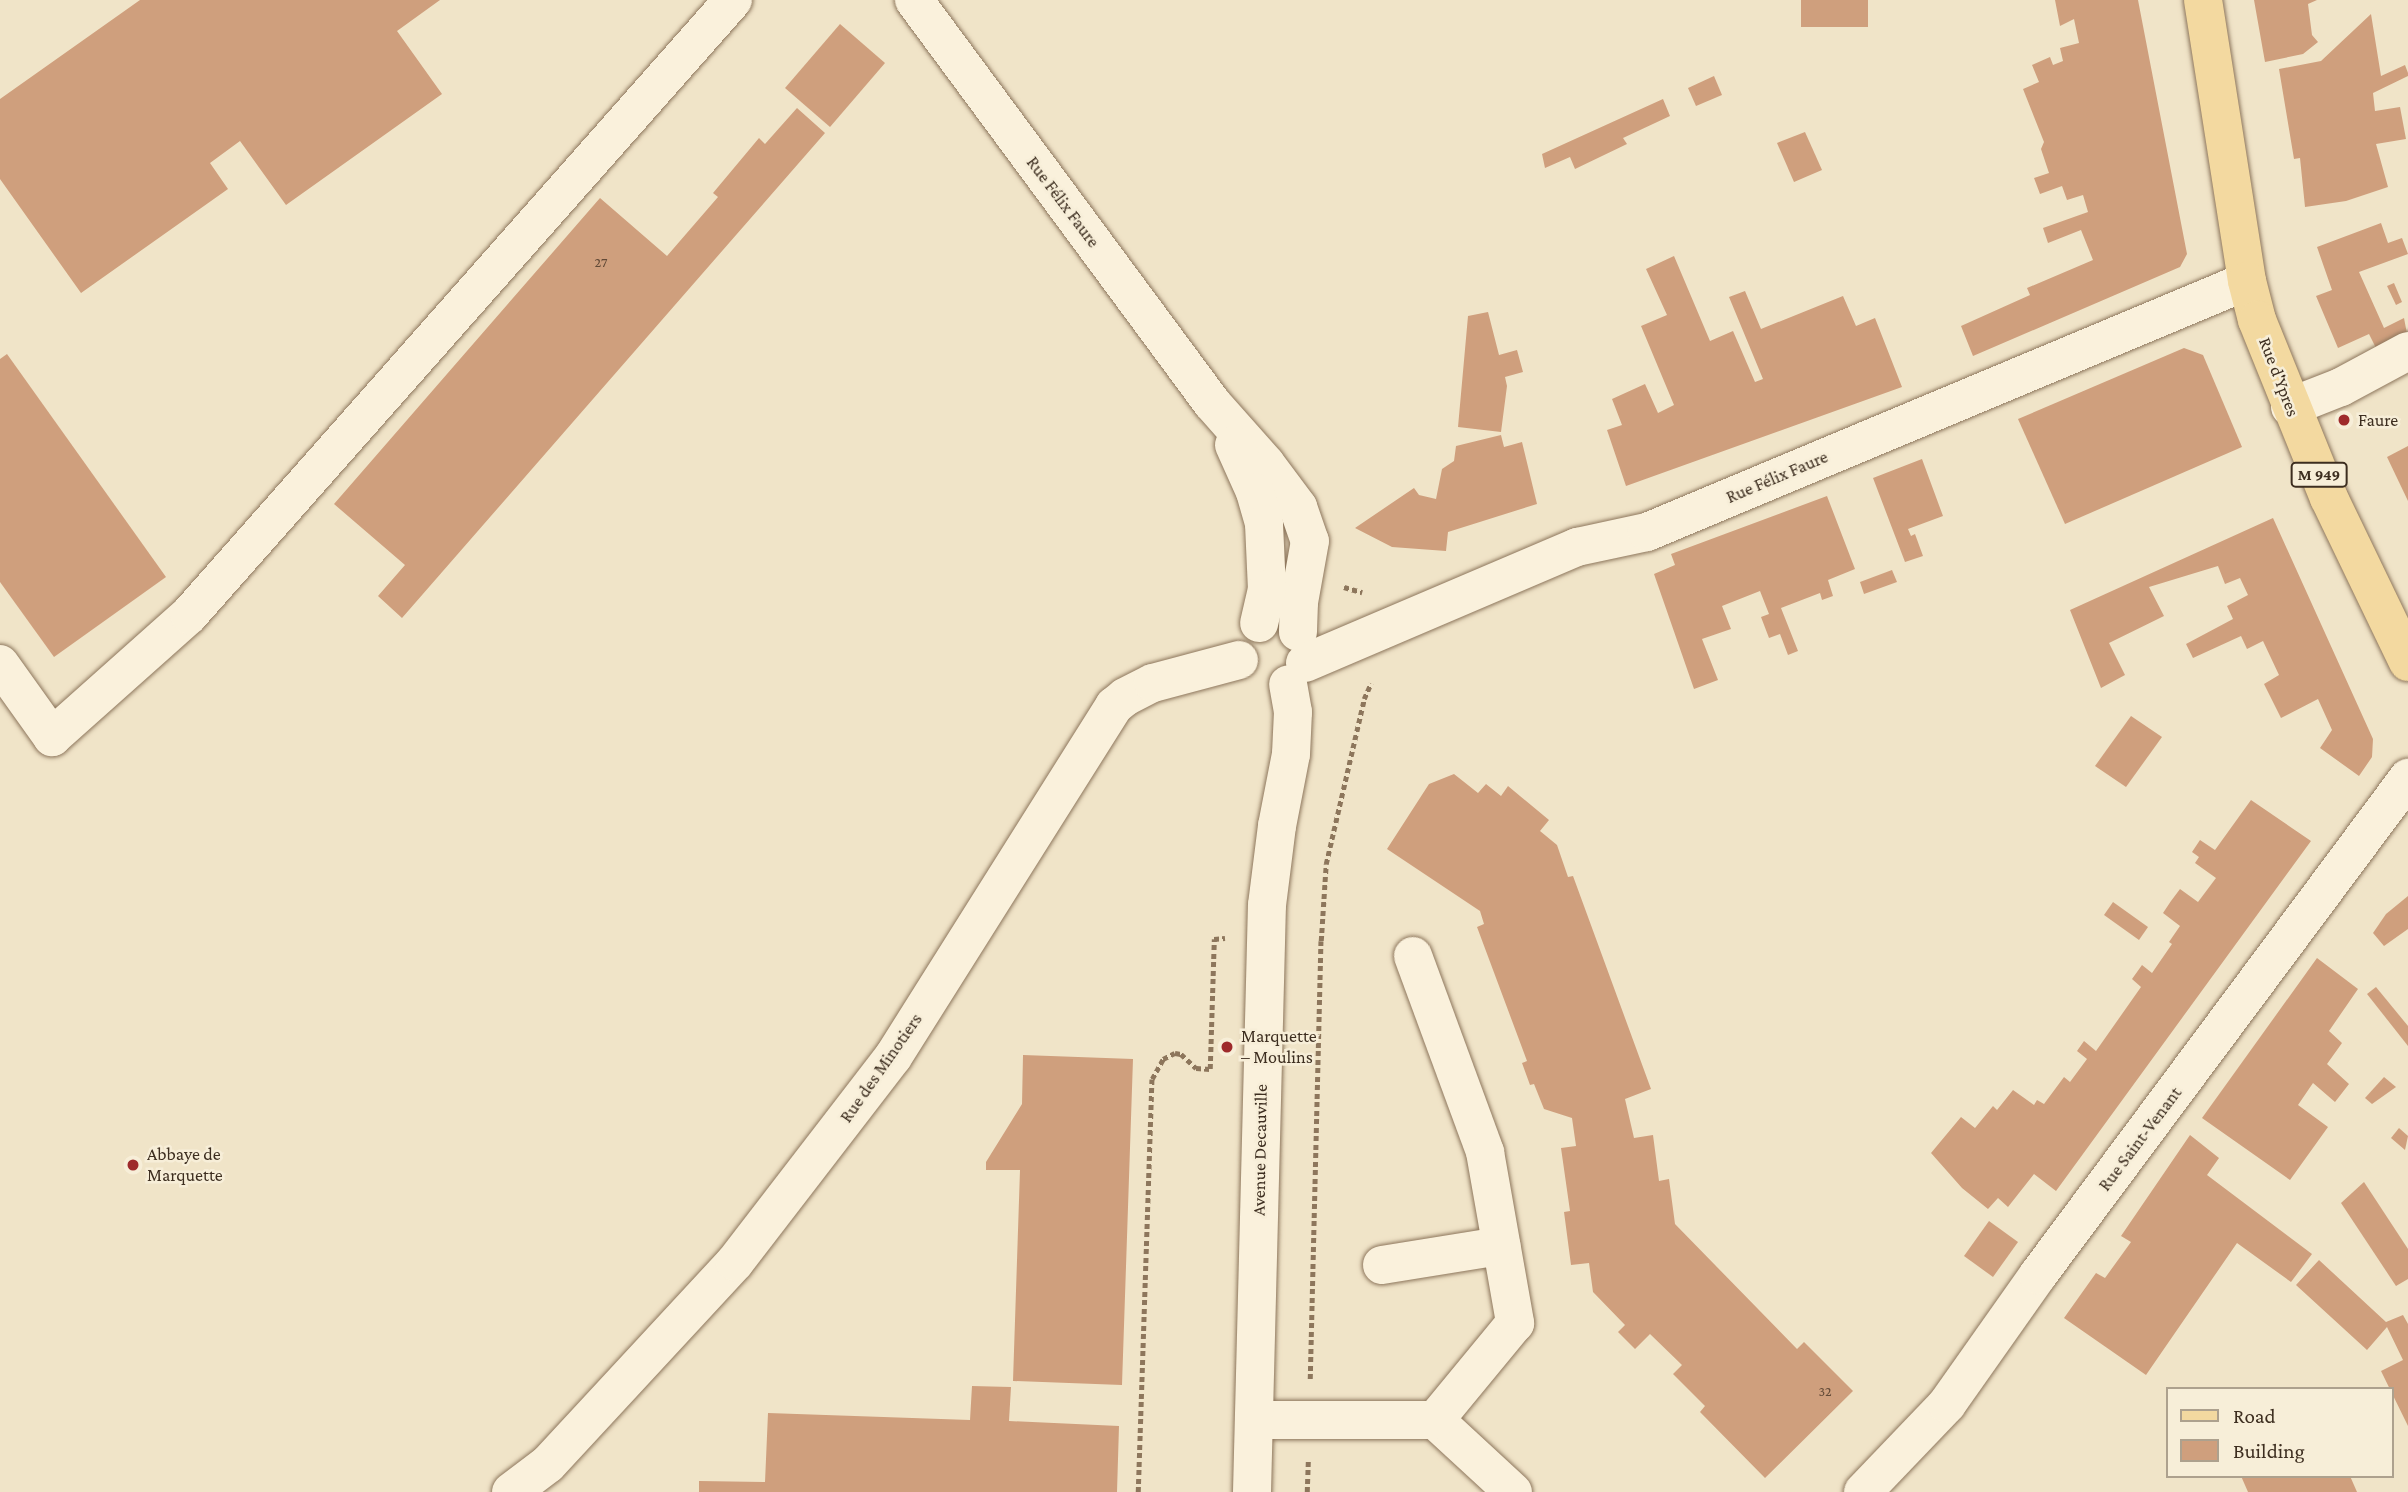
<!DOCTYPE html>
<meta charset="utf-8">
<style>
body{margin:0}
#map{position:relative;width:2408px;height:1492px;overflow:hidden;background:#f0e4c8;font-family:"Crimson Pro",serif}
div>[style]{position:absolute}
[style*='--x']{left:calc(var(--x)*1px);top:calc(var(--y)*1px);width:calc(var(--w)*1px);rotate:calc(var(--a)*1deg)}
.building>*{inset:0;background:#cf9f7d}
.path>*{height:4.5px;margin-top:-2.25px;transform-origin:0;background:repeating-linear-gradient(90deg,#8d765c 0 5px,transparent 0 8.5px)}
.roads{filter:drop-shadow(0 0 2px #8d765c) drop-shadow(0 0 2px #8d765c)}
.minor>*{height:38px;margin:-19px;padding:0 19px;transform-origin:19px;border-radius:19px;background:#faf1dc}
.major>*{height:38px;margin:-19px;padding:0 19px;transform-origin:19px;border-radius:19px;background:#f3d9a0}
.dots>*{width:19px;height:19px;translate:-50% -50%;box-sizing:border-box;border:4px solid #f7eed8;border-radius:50%}
span{translate:-50% -50%;white-space:nowrap;text-align:center;line-height:1.15;-webkit-text-stroke:5px #f7eed8;paint-order:stroke}
.number-label{font-size:14px;color:#624a37}
.number-label span{-webkit-text-stroke-width:0}
.shield-label span{padding:2px 5px;background:#f7eed8;border:2px solid;border-radius:5px;-webkit-text-stroke-width:0}
.shield-label{font-size:16px;color:#3d2e20;font-weight:700}
.street-label{font-size:18px;color:#3d2e20}
.poi-label{font-size:18px;color:#3d2e20}
.left{translate:0 -50%;text-align:left}
.legend{position:absolute;left:2166px;top:1387px;width:228px;height:91px;box-sizing:border-box;background:#f7eed8;border:2px solid #ada18e;margin:0;padding:9px 12px;list-style:none;font-size:21px;color:#3d2e20}
.legend li{display:flex;align-items:center;gap:14px;height:35px}
.legend b{width:35px;border:2px solid #ada18e}
</style>
<div id="map">
<div class="building">
<div style="clip-path:polygon(140px 0,440px 0,397px 31px,442px 94px,286px 205px,240px 141px,210px 163px,228px 189px,81px 293px,0 179px,0 99px)"></div>
<div style="clip-path:polygon(1801px 0,1868px 0,1868px 27px,1801px 27px)"></div>
<div style="clip-path:polygon(2055px 0,2138px 0,2187px 254px,2180px 267px,1973px 356px,1961px 326px,2030px 295px,2027px 288px,2093px 260px,2081px 230px,2048px 243px,2043px 228px,2088px 212px,2083px 195px,2067px 200px,2062px 186px,2040px 194px,2034px 178px,2049px 173px,2041px 149px,2044px 142px,2023px 89px,2039px 82px,2032px 65px,2050px 57px,2053px 65px,2063px 61px,2060px 48px,2079px 43px,2074px 19px,2060px 26px)"></div>
<div style="clip-path:polygon(2254px 0,2317px 0,2308px 4px,2312px 35px,2318px 42px,2303px 54px,2265px 62px)"></div>
<div style="clip-path:polygon(2371px 14px,2381px 76px,2405px 65px,2408px 73px,2408px 76px,2373px 93px,2375px 111px,2400px 107px,2406px 139px,2376px 144px,2388px 187px,2346px 201px,2305px 207px,2300px 158px,2294px 159px,2279px 69px,2321px 61px)"></div>
<div style="clip-path:polygon(840px 24px,885px 63px,830px 127px,785px 88px)"></div>
<div style="clip-path:polygon(1714px 76px,1722px 95px,1696px 106px,1688px 88px)"></div>
<div style="clip-path:polygon(1663px 99px,1670px 116px,1623px 138px,1627px 144px,1575px 169px,1570px 157px,1545px 168px,1542px 154px)"></div>
<div style="clip-path:polygon(797px 108px,825px 133px,402px 618px,378px 596px,405px 565px,334px 504px,600px 198px,667px 256px,718px 197px,713px 193px,759px 138px,765px 144px)"></div>
<div style="clip-path:polygon(1805px 132px,1822px 170px,1794px 182px,1777px 143px)"></div>
<div style="clip-path:polygon(2381px 223px,2388px 243px,2402px 238px,2408px 254px,2359px 272px,2384px 328px,2404px 318px,2408px 339px,2378px 352px,2369px 334px,2338px 348px,2316px 296px,2332px 290px,2317px 247px)"></div>
<div style="clip-path:polygon(1674px 256px,1710px 341px,1733px 331px,1755px 382px,1763px 379px,1729px 297px,1745px 291px,1761px 329px,1843px 296px,1856px 326px,1875px 318px,1902px 387px,1626px 486px,1607px 430px,1622px 425px,1612px 399px,1645px 384px,1658px 413px,1674px 405px,1641px 326px,1667px 315px,1646px 269px)"></div>
<div style="clip-path:polygon(2394px 283px,2402px 302px,2396px 305px,2387px 286px)"></div>
<div style="clip-path:polygon(1488px 312px,1499px 355px,1517px 350px,1523px 372px,1505px 377px,1507px 386px,1501px 432px,1458px 427px,1468px 316px)"></div>
<div style="clip-path:polygon(2184px 348px,2203px 355px,2242px 447px,2065px 524px,2018px 419px)"></div>
<div style="clip-path:polygon(7px 354px,166px 577px,54px 657px,0 582px,0 359px)"></div>
<div style="clip-path:polygon(1501px 435px,1504px 447px,1522px 442px,1537px 504px,1448px 532px,1446px 551px,1392px 547px,1355px 528px,1414px 488px,1419px 495px,1436px 499px,1442px 469px,1454px 461px,1456px 446px)"></div>
<div style="clip-path:polygon(2408px 446px,2408px 501px,2387px 457px)"></div>
<div style="clip-path:polygon(1922px 459px,1943px 516px,1908px 529px,1911px 536px,1915px 534px,1923px 556px,1905px 562px,1873px 478px)"></div>
<div style="clip-path:polygon(1827px 496px,1855px 569px,1828px 580px,1833px 596px,1822px 600px,1820px 593px,1781px 608px,1798px 651px,1788px 655px,1780px 634px,1769px 638px,1761px 617px,1769px 614px,1760px 591px,1722px 606px,1731px 629px,1702px 639px,1718px 680px,1694px 689px,1654px 574px,1675px 565px,1671px 554px)"></div>
<div style="clip-path:polygon(2273px 518px,2373px 739px,2372px 757px,2359px 776px,2320px 748px,2332px 730px,2318px 699px,2281px 718px,2264px 684px,2279px 675px,2263px 641px,2247px 649px,2241px 636px,2193px 658px,2186px 644px,2233px 619px,2227px 606px,2248px 595px,2240px 578px,2225px 584px,2218px 566px,2149px 587px,2164px 616px,2109px 643px,2125px 675px,2101px 688px,2070px 610px)"></div>
<div style="clip-path:polygon(1892px 570px,1897px 582px,1864px 594px,1860px 582px)"></div>
<div style="clip-path:polygon(2131px 716px,2162px 737px,2126px 787px,2095px 766px)"></div>
<div style="clip-path:polygon(1454px 774px,1478px 793px,1486px 784px,1501px 796px,1508px 786px,1549px 820px,1540px 831px,1557px 845px,1568px 877px,1573px 876px,1651px 1089px,1625px 1099px,1634px 1138px,1653px 1135px,1659px 1181px,1669px 1179px,1675px 1224px,1797px 1349px,1804px 1342px,1853px 1391px,1765px 1478px,1700px 1412px,1705px 1406px,1673px 1374px,1682px 1365px,1650px 1334px,1635px 1349px,1618px 1332px,1625px 1325px,1593px 1292px,1589px 1263px,1571px 1265px,1564px 1212px,1570px 1211px,1561px 1148px,1576px 1146px,1572px 1118px,1544px 1109px,1534px 1084px,1530px 1085px,1522px 1063px,1527px 1061px,1477px 927px,1484px 924px,1480px 911px,1387px 849px,1429px 784px)"></div>
<div style="clip-path:polygon(2251px 800px,2311px 841px,2056px 1191px,2034px 1174px,2008px 1207px,1998px 1198px,1988px 1209px,1962px 1188px,1931px 1153px,1961px 1117px,1975px 1128px,1993px 1106px,1997px 1110px,2013px 1090px,2034px 1105px,2037px 1100px,2044px 1104px,2064px 1077px,2070px 1082px,2087px 1059px,2077px 1051px,2084px 1041px,2096px 1051px,2141px 987px,2132px 979px,2142px 965px,2152px 973px,2172px 944px,2169px 942px,2180px 926px,2163px 913px,2171px 901px,2180px 889px,2198px 902px,2216px 878px,2195px 863px,2199px 857px,2192px 852px,2200px 840px,2215px 850px)"></div>
<div style="clip-path:polygon(2408px 896px,2408px 929px,2384px 946px,2373px 933px,2386px 914px)"></div>
<div style="clip-path:polygon(2113px 902px,2148px 927px,2139px 940px,2104px 915px)"></div>
<div style="clip-path:polygon(2317px 958px,2358px 989px,2329px 1031px,2342px 1043px,2327px 1064px,2349px 1084px,2335px 1102px,2313px 1083px,2298px 1105px,2328px 1127px,2290px 1180px,2202px 1118px)"></div>
<div style="clip-path:polygon(2376px 987px,2408px 1026px,2408px 1046px,2367px 994px)"></div>
<div style="clip-path:polygon(1023px 1055px,1133px 1059px,1122px 1385px,1013px 1381px,1020px 1170px,986px 1170px,986px 1162px,1022px 1104px)"></div>
<div style="clip-path:polygon(2384px 1077px,2396px 1087px,2372px 1104px,2365px 1098px)"></div>
<div style="clip-path:polygon(2399px 1128px,2408px 1136px,2405px 1150px,2391px 1138px)"></div>
<div style="clip-path:polygon(2190px 1135px,2219px 1158px,2207px 1175px,2312px 1254px,2291px 1282px,2237px 1243px,2146px 1375px,2064px 1318px,2096px 1273px,2105px 1278px,2131px 1242px,2121px 1236px)"></div>
<div style="clip-path:polygon(2364px 1182px,2408px 1249px,2408px 1279px,2396px 1286px,2341px 1203px)"></div>
<div style="clip-path:polygon(1989px 1221px,2018px 1242px,1993px 1277px,1964px 1256px)"></div>
<div style="clip-path:polygon(2319px 1260px,2386px 1322px,2403px 1315px,2408px 1324px,2408px 1426px,2381px 1371px,2403px 1360px,2387px 1327px,2367px 1350px,2296px 1285px)"></div>
<div style="clip-path:polygon(972px 1386px,1011px 1387px,1009px 1421px,1119px 1426px,1117px 1492px,699px 1492px,699px 1481px,765px 1482px,768px 1413px,970px 1420px)"></div>
<div style="clip-path:polygon(2241px 1476px,2350px 1476px,2357px 1492px,2248px 1492px)"></div>
</div>
<div class="path">
<div style="--x:1344;--y:587;--w:19;--a:16"></div>
<div style="--x:1310;--y:1379;--w:438;--a:-88.6"></div>
<div style="--x:1321;--y:941;--w:77;--a:-86.3"></div>
<div style="--x:1326;--y:864;--w:169;--a:-77"></div>
<div style="--x:1364;--y:699;--w:17;--a:-66"></div>
<div style="--x:1138;--y:1492;--w:413;--a:-88.1"></div>
<div style="--x:1152;--y:1079;--w:23;--a:-61"></div>
<div style="--x:1163;--y:1059;--w:13;--a:-27"></div>
<div style="--x:1175;--y:1053;--w:6;--a:9"></div>
<div style="--x:1181;--y:1054;--w:21;--a:43"></div>
<div style="--x:1196;--y:1068;--w:14;--a:4"></div>
<div style="--x:1210;--y:1069;--w:130;--a:-88.2"></div>
<div style="--x:1214;--y:939;--w:11;--a:-5"></div>
<div style="--x:1307;--y:1492;--w:31;--a:-88"></div>
</div>
<div class="roads">
<div class="minor">
<div style="--x:914;--y:0;--w:501;--a:53.52"></div>
<div style="--x:1212;--y:403;--w:81;--a:48.5"></div>
<div style="--x:1266;--y:464;--w:54;--a:53.3"></div>
<div style="--x:1298;--y:507;--w:36;--a:71"></div>
<div style="--x:1310;--y:541;--w:62;--a:100.2"></div>
<div style="--x:1299;--y:602;--w:30;--a:92"></div>
<div style="--x:2290;--y:407;--w:55;--a:-21.4"></div>
<div style="--x:2341;--y:387;--w:76;--a:-28.2"></div>
<div style="--x:1234;--y:445;--w:51;--a:65.9"></div>
<div style="--x:1255;--y:492;--w:33;--a:74"></div>
<div style="--x:1264;--y:524;--w:65;--a:87.4"></div>
<div style="--x:1267;--y:589;--w:35;--a:103"></div>
<div style="--x:1305;--y:663;--w:296;--a:-23.1"></div>
<div style="--x:1577;--y:547;--w:72;--a:-12.1"></div>
<div style="--x:1647;--y:532;--w:650;--a:-22.7"></div>
<div style="--x:0;--y:664;--w:90;--a:54.5"></div>
<div style="--x:52;--y:737;--w:183;--a:-41.7"></div>
<div style="--x:189;--y:615;--w:821;--a:-48.51"></div>
<div style="--x:1413;--y:956;--w:209;--a:69.8"></div>
<div style="--x:1485;--y:1152;--w:174;--a:80"></div>
<div style="--x:1515;--y:1323;--w:126;--a:129.5"></div>
<div style="--x:1435;--y:1420;--w:106;--a:42.7"></div>
<div style="--x:1382;--y:1265;--w:121;--a:-9.1"></div>
<div style="--x:1254;--y:1420;--w:181;--a:0"></div>
<div style="--x:511;--y:1492;--w:46;--a:-37.1"></div>
<div style="--x:548;--y:1464;--w:275;--a:-47.2"></div>
<div style="--x:735;--y:1262;--w:259;--a:-52.4"></div>
<div style="--x:893;--y:1057;--w:415;--a:-57.8"></div>
<div style="--x:1114;--y:706;--w:14;--a:-39"></div>
<div style="--x:1125;--y:697;--w:31;--a:-27"></div>
<div style="--x:1153;--y:683;--w:89;--a:-15"></div>
<div style="--x:1252;--y:1492;--w:587;--a:-88.54"></div>
<div style="--x:1267;--y:905;--w:80;--a:-82.8"></div>
<div style="--x:1277;--y:826;--w:73;--a:-79"></div>
<div style="--x:1291;--y:754;--w:42;--a:-87.3"></div>
<div style="--x:1293;--y:712;--w:28;--a:-100"></div>
<div style="--x:1863;--y:1492;--w:122;--a:-46.3"></div>
<div style="--x:1947;--y:1404;--w:158;--a:-54.8"></div>
<div style="--x:2038;--y:1275;--w:620;--a:-53.33"></div>
</div>
<div class="major">
<div style="--x:2203;--y:0;--w:284;--a:81.1"></div>
<div style="--x:2247;--y:281;--w:40;--a:75.6"></div>
<div style="--x:2257;--y:320;--w:192;--a:68"></div>
<div style="--x:2329;--y:498;--w:182;--a:64.3"></div>
</div>
</div>
<div class="dots">
<div style="left:2344px;top:420px;background:#9e2a2b"></div>
<div style="left:1227px;top:1047px;background:#9e2a2b"></div>
<div style="left:133px;top:1165px;background:#9e2a2b"></div>
</div>
<div class="number-label">
<span style="left:601px;top:262px">27</span>
<span style="left:1825px;top:1391px">32</span>
</div>
<div class="shield-label">
<span style="left:2319px;top:475px">M 949</span>
</div>
<div class="street-label">
<span style="left:1063px;top:202px;rotate:53deg">Rue Félix Faure</span>
<span style="left:2279px;top:377px;rotate:69deg">Rue d'Ypres</span>
<span style="left:1777px;top:477px;rotate:-23deg">Rue Félix Faure</span>
<span style="left:881px;top:1068px;rotate:-55deg">Rue des Minotiers</span>
<span style="left:2140px;top:1139px;rotate:-53deg">Rue Saint-Venant</span>
<span style="left:1260px;top:1150px;rotate:-89deg">Avenue Decauville</span>
</div>
<div class="poi-label">
<span class="left" style="left:2358px;top:420px">Faure</span>
<span class="left" style="left:1241px;top:1047px">Marquette<br>– Moulins</span>
<span class="left" style="left:147px;top:1165px">Abbaye de<br>Marquette</span>
</div>
<ul class="legend">
<li><b style="height:9px;background:#f3d9a0"></b>Road</li>
<li><b style="height:19px;background:#cf9f7d"></b>Building</li>
</ul>
</div>
